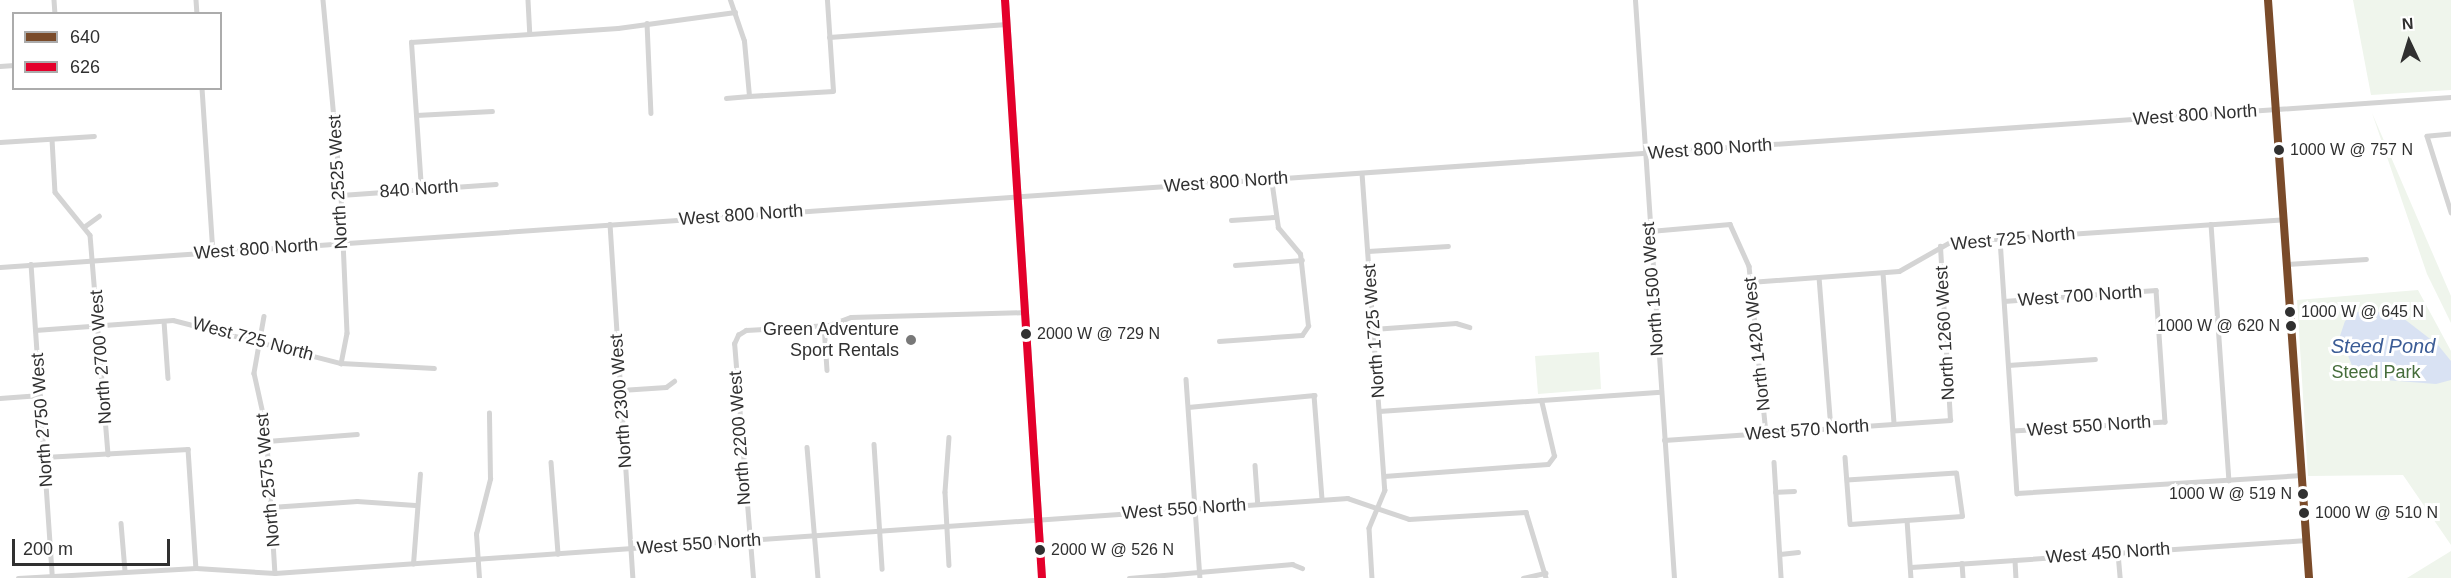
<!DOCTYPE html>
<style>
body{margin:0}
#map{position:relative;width:2451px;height:578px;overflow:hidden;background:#fff;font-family:Arial,sans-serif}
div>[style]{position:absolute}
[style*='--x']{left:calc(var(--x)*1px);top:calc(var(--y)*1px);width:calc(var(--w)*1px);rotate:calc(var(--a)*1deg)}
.green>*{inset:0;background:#eff5ec}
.water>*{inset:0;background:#d9e2f3}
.minor>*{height:4.5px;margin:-2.25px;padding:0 2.25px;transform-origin:2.25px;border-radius:2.25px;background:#d4d4d4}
.tertiary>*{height:5px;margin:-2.5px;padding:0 2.5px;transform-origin:2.5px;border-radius:2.5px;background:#d4d4d4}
.primary>*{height:7px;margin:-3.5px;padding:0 3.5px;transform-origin:3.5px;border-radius:3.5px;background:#c8c8c8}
.bus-1>*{height:8px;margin:-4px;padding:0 4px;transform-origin:4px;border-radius:4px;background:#7a4b2a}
.bus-2>*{height:8px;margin:-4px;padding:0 4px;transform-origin:4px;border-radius:4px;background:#e4002b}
.dots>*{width:16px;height:16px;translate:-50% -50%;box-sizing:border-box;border:3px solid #fff;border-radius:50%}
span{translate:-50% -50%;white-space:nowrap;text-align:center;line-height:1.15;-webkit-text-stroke:6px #fff;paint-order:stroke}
.bus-label{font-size:16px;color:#303030}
.left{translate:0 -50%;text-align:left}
.right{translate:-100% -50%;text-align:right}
.street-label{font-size:18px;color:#303030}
.poi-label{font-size:18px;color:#303030}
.park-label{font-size:18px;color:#466d3b}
.water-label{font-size:20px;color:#3a5b95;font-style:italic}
.legend{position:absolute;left:12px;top:12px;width:210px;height:78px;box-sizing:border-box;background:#fff;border:2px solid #acacac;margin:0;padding:8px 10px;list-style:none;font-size:18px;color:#303030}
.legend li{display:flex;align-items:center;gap:12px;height:30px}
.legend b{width:30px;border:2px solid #acacac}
.north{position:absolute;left:2379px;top:12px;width:60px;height:60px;-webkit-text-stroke:4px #fff;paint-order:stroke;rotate:356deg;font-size:16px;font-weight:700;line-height:24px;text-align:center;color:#303030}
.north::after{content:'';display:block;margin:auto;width:21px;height:27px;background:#303030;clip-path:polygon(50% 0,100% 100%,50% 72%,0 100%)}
.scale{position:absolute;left:12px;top:539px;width:158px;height:27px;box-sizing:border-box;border:3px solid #303030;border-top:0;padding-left:8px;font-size:18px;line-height:21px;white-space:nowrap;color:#303030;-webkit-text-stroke:4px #fff;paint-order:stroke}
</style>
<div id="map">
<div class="green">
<div style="clip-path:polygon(2353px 0,2451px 0,2451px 90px,2371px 95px)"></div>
<div style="clip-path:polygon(2372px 113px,2451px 296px,2451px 323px,2427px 274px)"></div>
<div style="clip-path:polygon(2418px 290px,2451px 351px,2451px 545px,2403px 475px,2308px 476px,2297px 300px)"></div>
<div style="clip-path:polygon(1599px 352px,1601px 389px,1538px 394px,1535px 356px)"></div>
<div style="clip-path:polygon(2451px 551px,2451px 578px,2407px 578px)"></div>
</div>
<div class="water">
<div style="clip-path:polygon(2374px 311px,2403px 318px,2438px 345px,2451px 361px,2451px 380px,2436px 384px,2385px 380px,2353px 368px,2340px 336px,2345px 321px,2357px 312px)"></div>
</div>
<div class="minor">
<div style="--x:54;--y:0;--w:14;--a:86"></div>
<div style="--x:196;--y:0;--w:14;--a:86"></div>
<div style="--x:323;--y:0;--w:196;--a:84.7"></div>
<div style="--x:341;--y:195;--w:138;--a:87.5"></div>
<div style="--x:347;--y:333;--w:31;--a:101"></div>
<div style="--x:528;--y:0;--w:33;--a:87"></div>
<div style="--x:647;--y:23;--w:90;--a:87.5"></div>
<div style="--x:829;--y:37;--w:178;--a:-4.2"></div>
<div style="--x:0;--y:66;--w:14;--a:-4"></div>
<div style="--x:202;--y:88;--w:164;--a:86.2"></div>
<div style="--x:749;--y:96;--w:84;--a:-3.4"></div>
<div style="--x:833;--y:91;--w:91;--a:-93.8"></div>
<div style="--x:726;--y:98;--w:23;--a:-5"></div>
<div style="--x:749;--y:96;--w:55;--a:-95.2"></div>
<div style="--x:744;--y:41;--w:43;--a:-108.9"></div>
<div style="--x:416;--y:115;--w:76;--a:-3"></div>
<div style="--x:2451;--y:134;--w:24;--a:175"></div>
<div style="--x:2427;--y:136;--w:80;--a:72.5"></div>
<div style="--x:52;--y:139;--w:53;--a:86.8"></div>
<div style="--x:55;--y:192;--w:55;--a:50.9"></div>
<div style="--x:90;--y:235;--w:220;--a:85.3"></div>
<div style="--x:0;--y:142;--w:94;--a:-3.7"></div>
<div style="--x:1362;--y:173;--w:318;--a:85.9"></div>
<div style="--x:1385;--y:490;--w:41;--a:112.8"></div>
<div style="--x:1369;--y:528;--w:50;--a:86.6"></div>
<div style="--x:421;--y:189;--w:147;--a:-93.9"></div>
<div style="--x:411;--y:42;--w:207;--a:-3.9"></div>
<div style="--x:618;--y:28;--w:118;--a:-7.8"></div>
<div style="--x:341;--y:195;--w:155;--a:-4.1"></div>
<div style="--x:1231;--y:220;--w:43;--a:-4"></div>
<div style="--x:610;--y:224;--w:355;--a:86.3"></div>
<div style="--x:2211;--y:224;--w:257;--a:86"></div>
<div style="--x:85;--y:226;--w:17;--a:-36"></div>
<div style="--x:1650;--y:231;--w:80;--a:-5"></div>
<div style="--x:1730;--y:224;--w:46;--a:65.7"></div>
<div style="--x:1749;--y:266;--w:167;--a:84.2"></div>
<div style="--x:2000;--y:239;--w:255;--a:86.2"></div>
<div style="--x:2017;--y:493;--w:285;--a:-3.6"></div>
<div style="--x:1368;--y:251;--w:80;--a:-3.6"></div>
<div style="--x:31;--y:264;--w:313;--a:86.1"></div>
<div style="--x:2287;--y:264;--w:79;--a:-3.6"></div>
<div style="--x:1235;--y:265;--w:67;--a:-4.3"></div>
<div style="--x:1883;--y:273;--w:151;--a:85.8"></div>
<div style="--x:1819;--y:277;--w:151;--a:85.5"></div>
<div style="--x:1750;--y:282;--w:149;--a:-4.2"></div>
<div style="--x:1899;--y:271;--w:59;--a:-29.6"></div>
<div style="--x:1950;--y:242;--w:335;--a:-3.9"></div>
<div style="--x:2004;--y:301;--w:152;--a:-4.1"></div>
<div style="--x:2156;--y:290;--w:132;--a:86.1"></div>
<div style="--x:2165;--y:422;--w:152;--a:176.6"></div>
<div style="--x:264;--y:316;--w:58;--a:100"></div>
<div style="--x:254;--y:373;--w:55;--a:77.5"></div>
<div style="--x:266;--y:427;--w:146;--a:86.5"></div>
<div style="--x:164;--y:321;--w:57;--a:86"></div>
<div style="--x:824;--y:325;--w:45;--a:86.2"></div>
<div style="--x:1373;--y:329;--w:83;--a:-4.1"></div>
<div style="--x:1456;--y:323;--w:14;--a:17"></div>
<div style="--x:35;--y:330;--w:138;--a:-4.1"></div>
<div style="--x:173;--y:320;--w:173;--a:14.4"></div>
<div style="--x:341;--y:363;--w:93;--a:3.1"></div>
<div style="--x:1219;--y:341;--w:83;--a:-4.1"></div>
<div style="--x:1302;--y:335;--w:11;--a:-56"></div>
<div style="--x:1308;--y:326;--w:72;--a:-96.3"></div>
<div style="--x:1300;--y:254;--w:34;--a:-130"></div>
<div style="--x:1278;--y:228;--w:49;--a:-98.1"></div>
<div style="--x:2008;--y:365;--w:87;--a:-3.9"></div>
<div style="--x:1186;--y:379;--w:199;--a:86"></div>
<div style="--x:621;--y:390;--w:45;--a:-3.8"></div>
<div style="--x:666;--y:387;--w:10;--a:-37"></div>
<div style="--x:0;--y:398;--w:40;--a:-4.3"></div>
<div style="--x:1188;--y:407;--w:127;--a:-5.4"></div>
<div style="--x:1314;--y:395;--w:104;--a:85.6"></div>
<div style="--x:1379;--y:411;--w:282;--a:-3.9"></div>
<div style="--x:949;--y:437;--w:55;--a:94.2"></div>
<div style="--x:945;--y:492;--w:73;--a:86.9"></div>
<div style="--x:1664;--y:440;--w:287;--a:-4"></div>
<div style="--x:1950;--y:420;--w:174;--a:-93.3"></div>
<div style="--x:267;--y:441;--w:90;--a:-4.4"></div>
<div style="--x:874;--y:444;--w:125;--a:86.3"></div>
<div style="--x:807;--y:447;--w:131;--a:85.2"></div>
<div style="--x:44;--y:457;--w:144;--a:-3.2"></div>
<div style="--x:188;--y:449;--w:119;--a:86.2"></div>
<div style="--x:1845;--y:457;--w:67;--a:85.7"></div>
<div style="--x:1850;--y:524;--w:112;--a:-4.1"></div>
<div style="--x:1962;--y:516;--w:43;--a:-97.9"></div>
<div style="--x:1956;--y:473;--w:109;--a:176.3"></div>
<div style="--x:551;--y:462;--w:92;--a:85.6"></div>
<div style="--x:1774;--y:462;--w:116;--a:86.5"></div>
<div style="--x:1255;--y:465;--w:39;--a:86"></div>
<div style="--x:1384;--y:476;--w:164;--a:-4.2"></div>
<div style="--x:1548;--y:464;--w:10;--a:-53"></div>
<div style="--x:1554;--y:456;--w:57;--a:-103.1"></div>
<div style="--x:1775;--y:492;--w:19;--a:-3"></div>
<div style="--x:271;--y:507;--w:86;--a:-4"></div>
<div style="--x:357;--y:501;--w:58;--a:3.9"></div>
<div style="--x:1907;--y:520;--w:58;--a:86.1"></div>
<div style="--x:121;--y:523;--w:48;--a:85.2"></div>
<div style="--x:2118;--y:553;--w:25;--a:85"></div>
<div style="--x:1780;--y:554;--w:18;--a:-6"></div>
<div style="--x:2015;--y:560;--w:18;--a:87"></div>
<div style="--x:1962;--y:563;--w:15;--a:86"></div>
<div style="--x:413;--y:564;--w:90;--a:-85.6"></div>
<div style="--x:1911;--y:567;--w:396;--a:-3.9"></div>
<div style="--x:18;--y:578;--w:178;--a:-3.2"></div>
<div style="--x:196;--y:568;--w:79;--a:3.6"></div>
<div style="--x:275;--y:573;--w:1075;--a:-4"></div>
<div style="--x:1347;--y:498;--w:65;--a:18.7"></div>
<div style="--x:1409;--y:519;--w:117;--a:-3.4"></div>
<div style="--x:1526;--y:512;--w:69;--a:73.1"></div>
<div style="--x:479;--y:578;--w:44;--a:-93.9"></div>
<div style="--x:476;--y:534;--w:57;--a:-75.7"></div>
<div style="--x:490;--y:479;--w:66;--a:-90.9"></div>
<div style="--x:753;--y:578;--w:235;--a:-94.6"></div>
<div style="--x:734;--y:344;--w:10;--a:-66"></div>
<div style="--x:738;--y:335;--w:9;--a:-32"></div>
<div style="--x:746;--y:330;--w:83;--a:-3.4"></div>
<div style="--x:829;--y:325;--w:23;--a:-20"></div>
<div style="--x:851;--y:317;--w:175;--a:-1.6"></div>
<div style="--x:1129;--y:578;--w:164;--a:-4.9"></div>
<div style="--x:1292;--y:564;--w:11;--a:22"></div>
<div style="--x:1523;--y:578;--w:23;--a:-13"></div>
</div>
<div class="tertiary">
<div style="--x:1635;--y:0;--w:579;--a:86.14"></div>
<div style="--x:2268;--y:0;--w:579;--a:85.94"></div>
<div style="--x:0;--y:267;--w:2457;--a:-3.97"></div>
</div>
<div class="primary">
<div style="--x:1005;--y:0;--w:579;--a:86.34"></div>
</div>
<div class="bus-1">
<div style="--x:2268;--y:0;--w:579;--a:85.94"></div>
</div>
<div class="bus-2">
<div style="--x:1005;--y:0;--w:579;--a:86.34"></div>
</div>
<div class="dots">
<div style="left:2279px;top:150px;background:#303030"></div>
<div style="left:2290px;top:312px;background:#303030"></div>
<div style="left:2291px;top:326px;background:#303030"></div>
<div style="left:1026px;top:334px;background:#303030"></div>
<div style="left:911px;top:340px;background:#787878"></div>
<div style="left:2303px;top:494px;background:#303030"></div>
<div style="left:2304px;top:513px;background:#303030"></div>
<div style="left:1040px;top:550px;background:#303030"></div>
</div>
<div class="bus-label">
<span class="left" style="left:2290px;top:150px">1000 W @ 757 N</span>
<span class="left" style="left:2301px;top:312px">1000 W @ 645 N</span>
<span class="right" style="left:2280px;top:326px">1000 W @ 620 N</span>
<span class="left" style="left:1037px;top:334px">2000 W @ 729 N</span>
<span class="right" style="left:2292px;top:494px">1000 W @ 519 N</span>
<span class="left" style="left:2315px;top:513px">1000 W @ 510 N</span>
<span class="left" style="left:1051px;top:550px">2000 W @ 526 N</span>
</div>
<div class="street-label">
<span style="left:2195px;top:115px;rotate:-4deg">West 800 North</span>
<span style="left:1710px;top:149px;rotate:-4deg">West 800 North</span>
<span style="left:338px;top:182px;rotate:-93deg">North 2525 West</span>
<span style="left:1226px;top:182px;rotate:-4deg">West 800 North</span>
<span style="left:419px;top:189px;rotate:-4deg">840 North</span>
<span style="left:741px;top:215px;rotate:-4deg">West 800 North</span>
<span style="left:2013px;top:239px;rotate:-5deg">West 725 North</span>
<span style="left:256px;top:249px;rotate:-4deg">West 800 North</span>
<span style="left:1653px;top:289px;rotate:-94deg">North 1500 West</span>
<span style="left:2080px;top:296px;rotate:-4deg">West 700 North</span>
<span style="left:1374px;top:331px;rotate:-94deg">North 1725 West</span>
<span style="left:1945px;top:333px;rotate:-93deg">North 1260 West</span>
<span style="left:253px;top:339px;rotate:15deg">West 725 North</span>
<span style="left:1757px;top:344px;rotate:-96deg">North 1420 West</span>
<span style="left:101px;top:357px;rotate:-94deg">North 2700 West</span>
<span style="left:621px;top:401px;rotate:-94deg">North 2300 West</span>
<span style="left:42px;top:420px;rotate:-94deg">North 2750 West</span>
<span style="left:2089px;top:426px;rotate:-4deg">West 550 North</span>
<span style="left:1807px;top:430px;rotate:-4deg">West 570 North</span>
<span style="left:740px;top:438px;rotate:-94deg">North 2200 West</span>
<span style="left:268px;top:480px;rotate:-95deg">North 2575 West</span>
<span style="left:1184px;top:509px;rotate:-4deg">West 550 North</span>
<span style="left:699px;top:544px;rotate:-4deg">West 550 North</span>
<span style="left:2108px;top:553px;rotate:-4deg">West 450 North</span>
</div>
<div class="poi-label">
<span class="right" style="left:899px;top:340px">Green Adventure<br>Sport Rentals</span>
</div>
<div class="park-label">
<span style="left:2376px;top:372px">Steed Park</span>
</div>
<div class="water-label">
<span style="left:2383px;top:346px">Steed Pond</span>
</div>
<ul class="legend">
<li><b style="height:8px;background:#7a4b2a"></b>640</li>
<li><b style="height:8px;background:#e4002b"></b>626</li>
</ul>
<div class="north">N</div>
<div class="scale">200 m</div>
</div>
